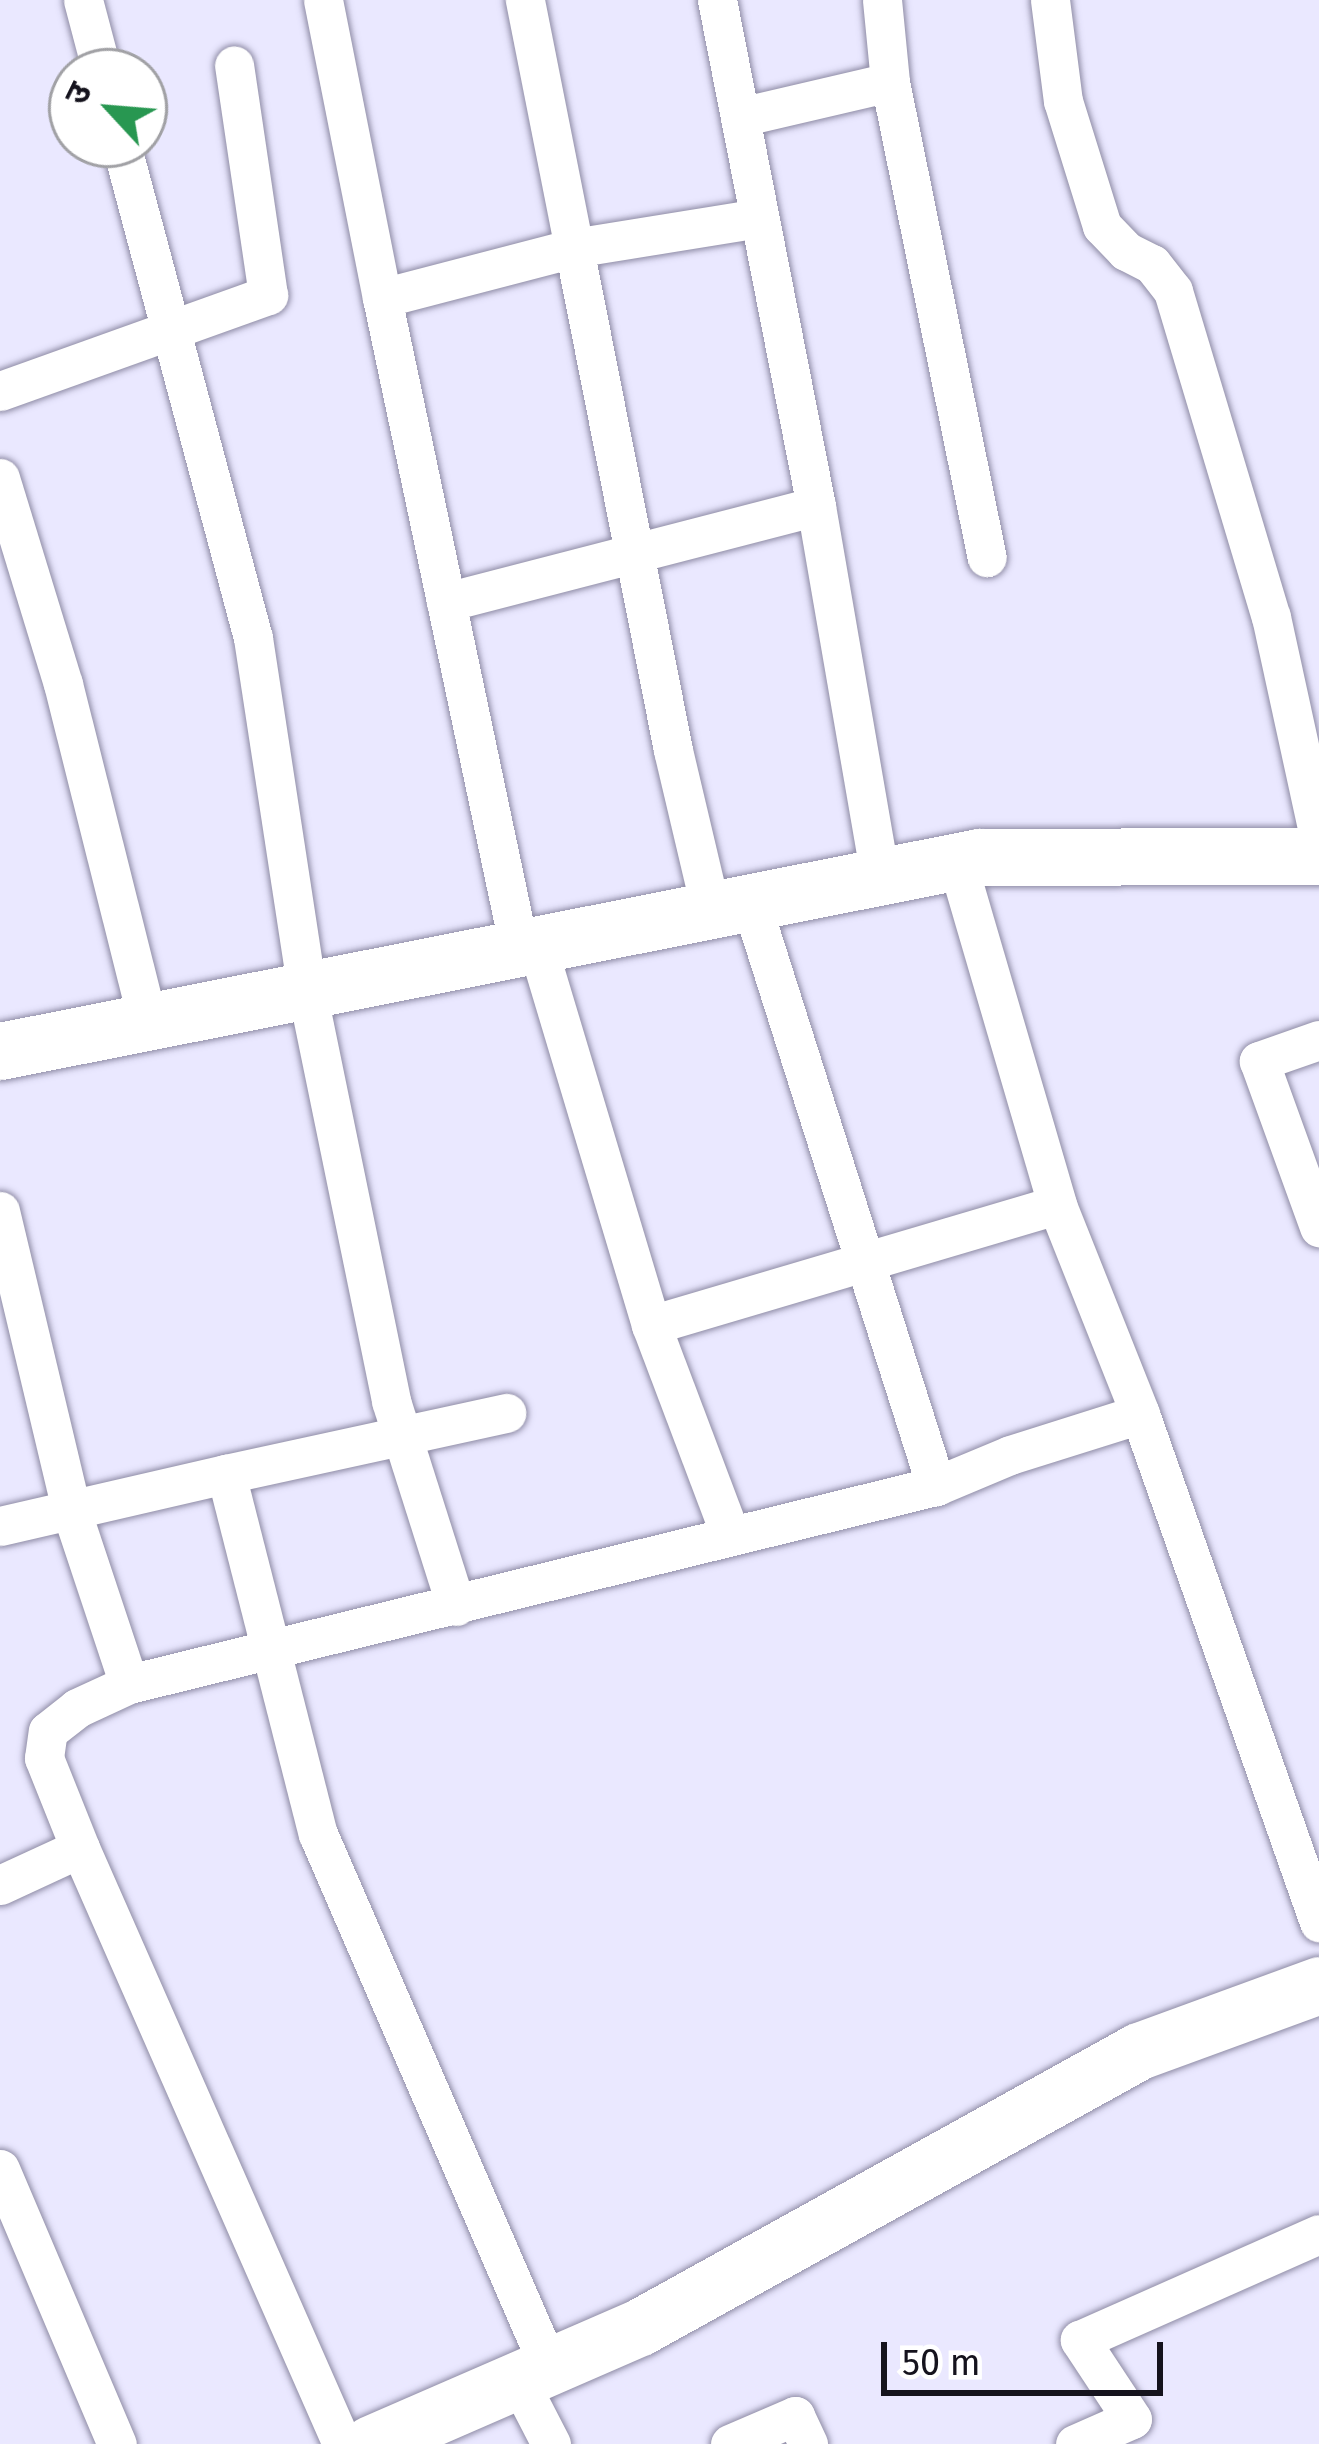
<!DOCTYPE html>
<meta charset="utf-8">
<style>
body{margin:0}
#map{position:relative;width:1319px;height:2444px;overflow:hidden;background:#eae8ff;font-family:"Fira Sans","Noto Sans Devanagari",sans-serif}
div>[style]{position:absolute}
[style*='--x']{left:calc(var(--x)*1px);top:calc(var(--y)*1px);width:calc(var(--w)*1px);rotate:calc(var(--a)*1deg)}
.roads{filter:drop-shadow(0 0 3px #8f8ca6) drop-shadow(0 0 3px #8f8ca6)}
.street>*{height:39px;margin:-19.5px;padding:0 19.5px;transform-origin:19.5px;border-radius:19.5px;background:#fff}
.secondary>*{height:57px;margin:-28.5px;padding:0 28.5px;transform-origin:28.5px;border-radius:28.5px;background:#fff}
span{translate:-50% -50%;white-space:nowrap;text-align:center;line-height:1.15;-webkit-text-stroke:12px #fff;paint-order:stroke}
.north{position:absolute;left:48px;top:48px;width:120px;height:120px;box-sizing:border-box;background:#fff;border:3px solid #a1a1a5;border-radius:50%;rotate:296deg;font-size:33px;font-weight:700;line-height:48px;text-align:center;color:#15131d}
.north::after{content:'';display:block;margin:auto;width:42px;height:54px;background:#289751;clip-path:polygon(50% 0,100% 100%,50% 72%,0 100%)}
.scale{position:absolute;left:881px;top:2342px;width:282px;height:54px;box-sizing:border-box;border:6px solid #15131d;border-top:0;padding-left:15px;font-size:36px;line-height:42px;white-space:nowrap;color:#15131d;-webkit-text-stroke:9px #fff;paint-order:stroke}
</style>
<div id="map">
<div class="roads">
<div class="street">
<div style="--x:83;--y:0;--w:74;--a:75.2"></div>
<div style="--x:323;--y:0;--w:304;--a:78.8"></div>
<div style="--x:882;--y:0;--w:82;--a:84.4"></div>
<div style="--x:1050;--y:0;--w:102;--a:82.7"></div>
<div style="--x:1063;--y:101;--w:131;--a:72.7"></div>
<div style="--x:1102;--y:226;--w:35;--a:46"></div>
<div style="--x:1126;--y:251;--w:29;--a:27"></div>
<div style="--x:1152;--y:264;--w:34;--a:52"></div>
<div style="--x:1173;--y:291;--w:340;--a:73.3"></div>
<div style="--x:1271;--y:617;--w:226;--a:77.7"></div>
<div style="--x:740;--y:117;--w:154;--a:-13.1"></div>
<div style="--x:890;--y:82;--w:485;--a:78.5"></div>
<div style="--x:121;--y:144;--w:511;--a:75.04"></div>
<div style="--x:253;--y:638;--w:357;--a:81.3"></div>
<div style="--x:307;--y:991;--w:419;--a:78.4"></div>
<div style="--x:391;--y:1401;--w:215;--a:72.4"></div>
<div style="--x:0;--y:391;--w:285;--a:-19.7"></div>
<div style="--x:268;--y:295;--w:232;--a:-98.4"></div>
<div style="--x:0;--y:478;--w:215;--a:73"></div>
<div style="--x:63;--y:684;--w:349;--a:75.9"></div>
<div style="--x:816;--y:506;--w:376;--a:80.2"></div>
<div style="--x:446;--y:602;--w:382;--a:-14.5"></div>
<div style="--x:816;--y:506;--w:516;--a:-101.07"></div>
<div style="--x:957;--y:862;--w:357;--a:73.7"></div>
<div style="--x:1057;--y:1205;--w:225;--a:68.3"></div>
<div style="--x:1140;--y:1414;--w:539;--a:70.59"></div>
<div style="--x:751;--y:903;--w:612;--a:72.39"></div>
<div style="--x:711;--y:911;--w:165;--a:-103.3"></div>
<div style="--x:673;--y:750;--w:512;--a:-101.16"></div>
<div style="--x:574;--y:248;--w:187;--a:-9.2"></div>
<div style="--x:537;--y:945;--w:397;--a:73.3"></div>
<div style="--x:651;--y:1325;--w:423;--a:-16.5"></div>
<div style="--x:519;--y:948;--w:664;--a:-101.9"></div>
<div style="--x:382;--y:298;--w:198;--a:-14.6"></div>
<div style="--x:574;--y:248;--w:253;--a:-101.2"></div>
<div style="--x:1319;--y:1040;--w:64;--a:160.7"></div>
<div style="--x:1259;--y:1061;--w:177;--a:70.1"></div>
<div style="--x:0;--y:1211;--w:307;--a:76.6"></div>
<div style="--x:71;--y:1510;--w:183;--a:71.6"></div>
<div style="--x:651;--y:1325;--w:223;--a:69.3"></div>
<div style="--x:226;--y:1474;--w:287;--a:-12.3"></div>
<div style="--x:0;--y:1526;--w:232;--a:-13"></div>
<div style="--x:226;--y:1474;--w:372;--a:75.7"></div>
<div style="--x:318;--y:1834;--w:581;--a:66.57"></div>
<div style="--x:80;--y:1848;--w:97;--a:-111.8"></div>
<div style="--x:44;--y:1758;--w:27;--a:-82"></div>
<div style="--x:48;--y:1731;--w:37;--a:-38"></div>
<div style="--x:77;--y:1708;--w:57;--a:-24.8"></div>
<div style="--x:129;--y:1684;--w:831;--a:-13.79"></div>
<div style="--x:936;--y:1486;--w:80;--a:-22.7"></div>
<div style="--x:1010;--y:1455;--w:136;--a:-17.5"></div>
<div style="--x:0;--y:1885;--w:88;--a:-24.8"></div>
<div style="--x:80;--y:1848;--w:651;--a:66.27"></div>
<div style="--x:0;--y:2169;--w:299;--a:67"></div>
<div style="--x:518;--y:2380;--w:72;--a:62.7"></div>
<div style="--x:730;--y:2444;--w:71;--a:-23.3"></div>
<div style="--x:795;--y:2416;--w:31;--a:65"></div>
<div style="--x:1075;--y:2444;--w:62;--a:-23.7"></div>
<div style="--x:1132;--y:2419;--w:95;--a:-123.4"></div>
<div style="--x:1080;--y:2340;--w:261;--a:-23.9"></div>
</div>
<div class="secondary">
<div style="--x:0;--y:1051;--w:998;--a:-11.21"></div>
<div style="--x:979;--y:857;--w:340;--a:-0.2"></div>
<div style="--x:371;--y:2444;--w:293;--a:-23.5"></div>
<div style="--x:640;--y:2327;--w:570;--a:-28.95"></div>
<div style="--x:1139;--y:2051;--w:192;--a:-20.1"></div>
</div>
</div>
<div class="north">उ</div>
<div class="scale">50 m</div>
</div>
